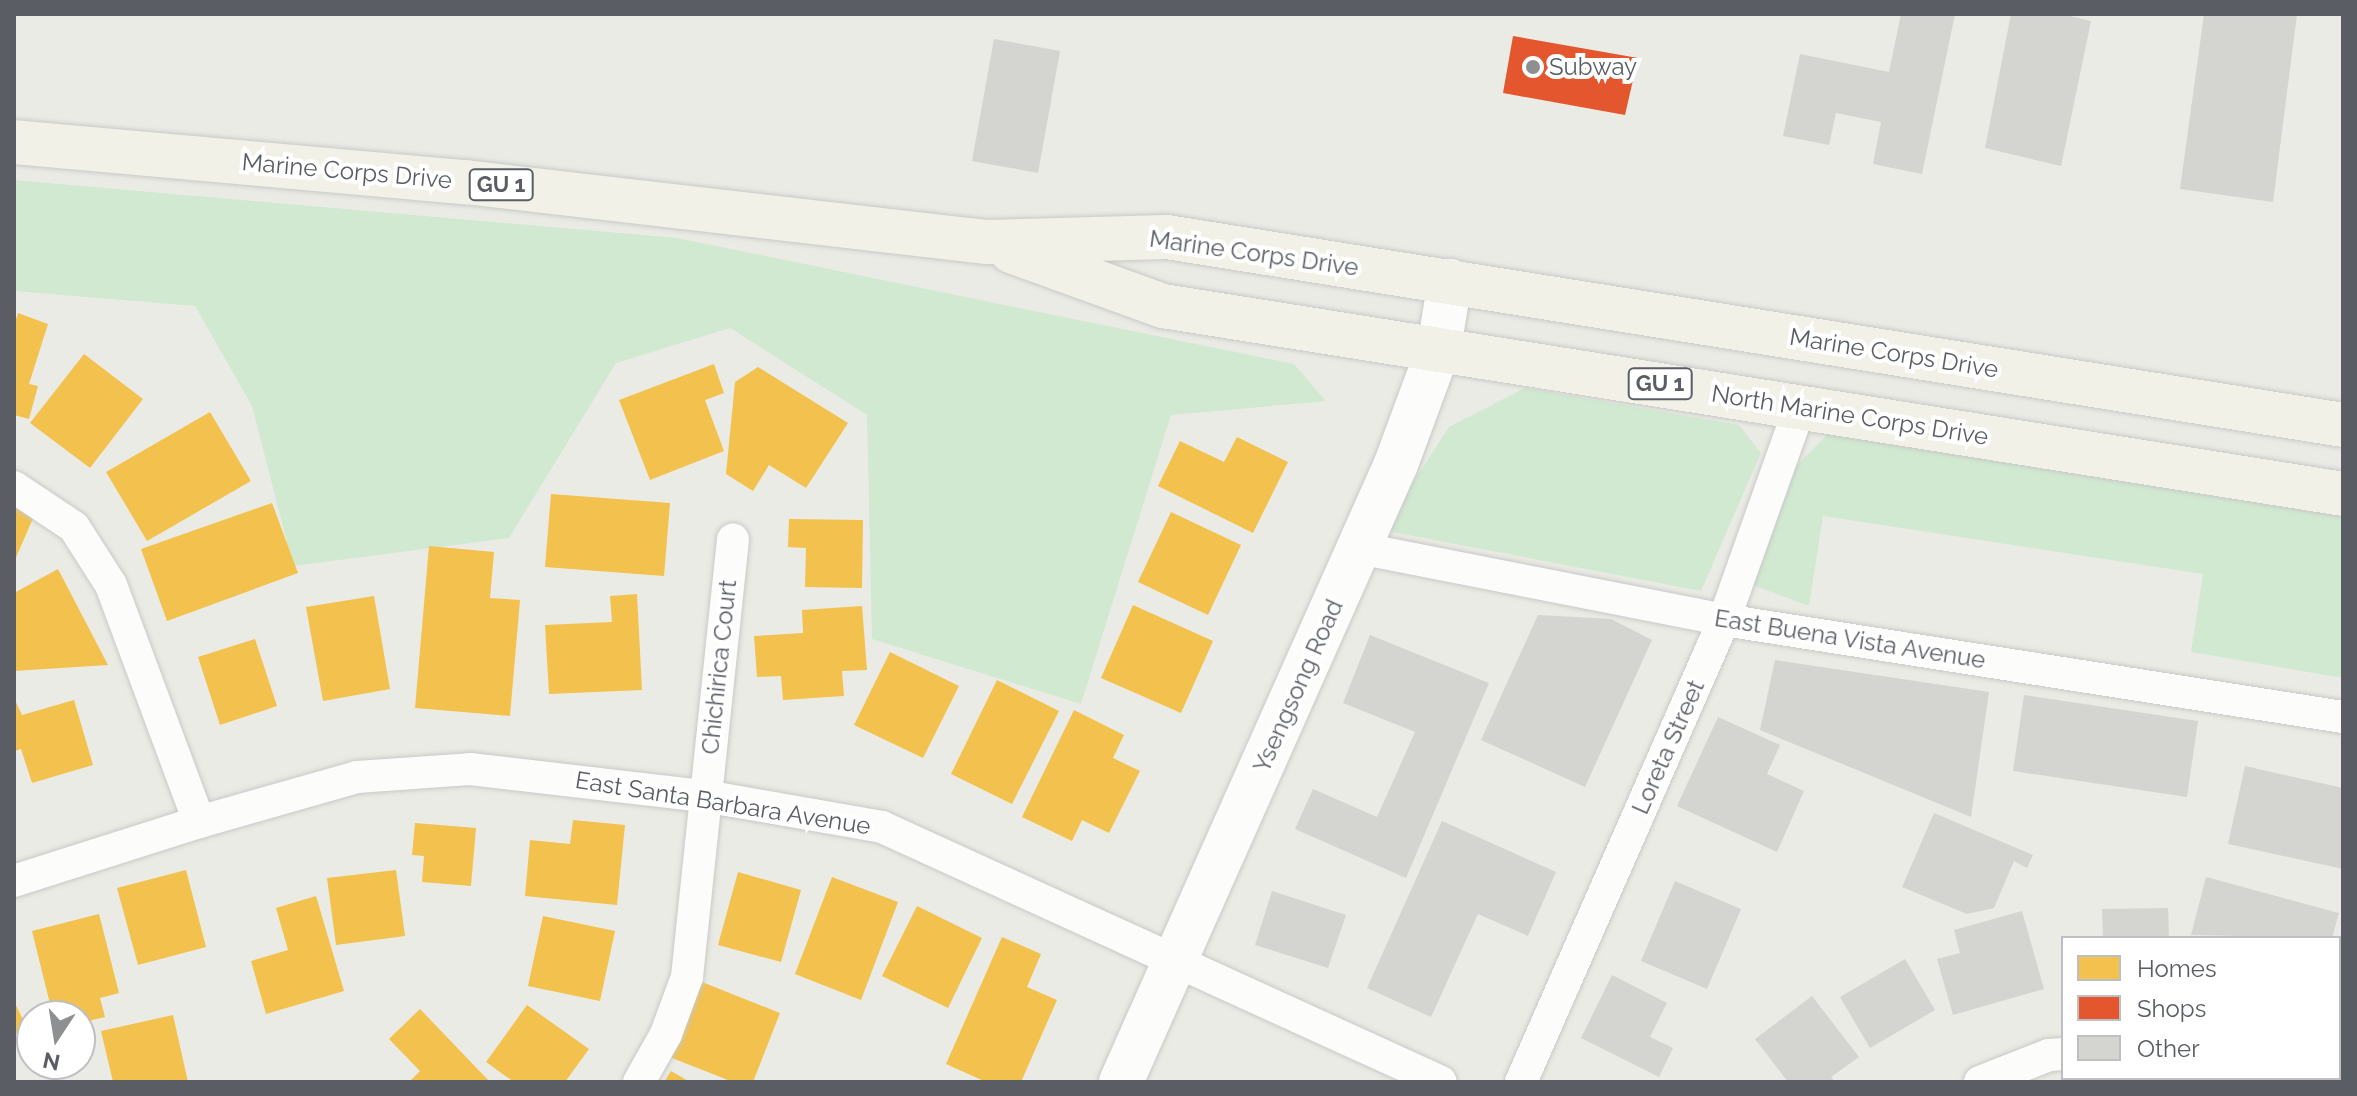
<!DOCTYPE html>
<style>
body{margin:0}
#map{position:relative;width:2357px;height:1096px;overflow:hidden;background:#ebebe5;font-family:Raleway,sans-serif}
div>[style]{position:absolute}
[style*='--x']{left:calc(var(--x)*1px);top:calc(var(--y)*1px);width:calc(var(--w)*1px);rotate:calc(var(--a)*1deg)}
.green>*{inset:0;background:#d1e9d1}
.homes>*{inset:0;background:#f2c14e}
.shops>*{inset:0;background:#e4572e}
.building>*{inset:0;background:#d4d4d0}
.roads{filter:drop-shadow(0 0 2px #c8c9c7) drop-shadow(0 0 2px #c8c9c7)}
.street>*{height:32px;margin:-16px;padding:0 16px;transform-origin:16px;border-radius:16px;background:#fcfcfb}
.secondary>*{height:44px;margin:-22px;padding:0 22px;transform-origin:22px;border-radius:22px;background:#fcfcfb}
.primary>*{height:44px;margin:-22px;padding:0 22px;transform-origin:22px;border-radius:22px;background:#f2f1e7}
.dots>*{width:22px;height:22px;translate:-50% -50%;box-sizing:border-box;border:4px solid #fff;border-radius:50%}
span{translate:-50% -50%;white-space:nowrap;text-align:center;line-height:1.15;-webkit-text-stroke:8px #fff;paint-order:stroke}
.shield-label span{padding:2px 6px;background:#fff;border:2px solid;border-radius:6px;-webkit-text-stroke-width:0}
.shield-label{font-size:22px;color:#5a5e64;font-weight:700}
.poi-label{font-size:24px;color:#5a5e64}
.left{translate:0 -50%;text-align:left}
.street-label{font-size:24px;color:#5a5e64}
.frame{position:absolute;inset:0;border:16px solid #5a5e64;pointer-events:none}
.legend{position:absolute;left:2061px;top:936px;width:280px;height:144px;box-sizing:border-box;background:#fff;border:2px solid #bdbfc1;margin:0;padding:10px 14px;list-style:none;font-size:24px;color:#5a5e64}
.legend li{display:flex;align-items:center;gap:16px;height:40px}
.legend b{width:40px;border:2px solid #bdbfc1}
.north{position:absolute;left:16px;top:1000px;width:80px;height:80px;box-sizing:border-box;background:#fff;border:2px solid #bdbfc1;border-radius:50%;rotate:192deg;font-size:22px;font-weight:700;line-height:32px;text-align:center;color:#5a5e64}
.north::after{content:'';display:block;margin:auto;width:28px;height:36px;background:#8d8f91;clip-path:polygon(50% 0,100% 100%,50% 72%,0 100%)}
</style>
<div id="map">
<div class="green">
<div style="clip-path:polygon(14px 180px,677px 238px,1294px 364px,1326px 401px,1171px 415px,1081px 704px,872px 639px,867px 415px,730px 328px,616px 363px,509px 538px,293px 566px,252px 406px,195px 306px,14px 291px)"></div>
<div style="clip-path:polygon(1525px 388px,1739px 425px,1761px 453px,1701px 591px,1382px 530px,1449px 427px)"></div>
<div style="clip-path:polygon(1829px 433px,2343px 515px,2343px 678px,2191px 652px,2203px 574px,1823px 516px,1809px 606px,1750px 584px,1793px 469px)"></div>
</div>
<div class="homes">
<div style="clip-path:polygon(18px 313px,48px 324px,29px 384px,38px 386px,29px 419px,14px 415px,14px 326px)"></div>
<div style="clip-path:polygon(84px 354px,143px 399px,90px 468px,30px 423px)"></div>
<div style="clip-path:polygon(714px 364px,724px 393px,705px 400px,724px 451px,650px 480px,619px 400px)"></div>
<div style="clip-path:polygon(758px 367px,848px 423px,806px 488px,769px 465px,753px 491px,726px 474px,735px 382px)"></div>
<div style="clip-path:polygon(210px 412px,251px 481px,147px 541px,106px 472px)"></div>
<div style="clip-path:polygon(1237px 437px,1288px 462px,1253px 533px,1158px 486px,1180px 441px,1224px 462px)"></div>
<div style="clip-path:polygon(551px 494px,670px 503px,664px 576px,545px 567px)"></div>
<div style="clip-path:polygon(272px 503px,298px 573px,167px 621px,141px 549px)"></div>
<div style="clip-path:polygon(14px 507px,34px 516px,14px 562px)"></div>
<div style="clip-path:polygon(1171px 512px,1241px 545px,1208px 615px,1138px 582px)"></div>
<div style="clip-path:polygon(789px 519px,863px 520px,862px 588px,805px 587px,806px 548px,788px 547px)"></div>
<div style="clip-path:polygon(429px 546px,494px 552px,490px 598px,520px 600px,510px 716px,415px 708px)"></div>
<div style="clip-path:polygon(58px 569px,108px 665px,14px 671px,14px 593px)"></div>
<div style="clip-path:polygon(637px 594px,642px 690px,549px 694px,545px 625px,612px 622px,610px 596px)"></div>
<div style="clip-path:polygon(374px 596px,390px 689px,323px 701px,306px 607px)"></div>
<div style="clip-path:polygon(1133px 605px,1213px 641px,1181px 713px,1101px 678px)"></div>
<div style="clip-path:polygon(862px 606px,867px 670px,842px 671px,844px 696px,783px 700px,781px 676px,757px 677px,754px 636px,803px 633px,802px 610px)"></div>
<div style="clip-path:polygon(255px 639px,277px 706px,220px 725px,198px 657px)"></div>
<div style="clip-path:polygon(890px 652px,959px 686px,923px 758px,854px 725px)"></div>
<div style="clip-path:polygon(997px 680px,1059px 711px,1012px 804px,951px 774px)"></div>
<div style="clip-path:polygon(14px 698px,22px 715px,74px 700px,93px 765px,32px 783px,21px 749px,14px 751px)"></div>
<div style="clip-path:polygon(1074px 710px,1124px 735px,1113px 758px,1140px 771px,1109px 833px,1082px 820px,1072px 841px,1022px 817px)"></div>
<div style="clip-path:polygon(573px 820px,625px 825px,617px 905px,525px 896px,530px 840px,570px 844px)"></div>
<div style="clip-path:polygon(415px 823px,476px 828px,471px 886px,422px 882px,424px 856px,412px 855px)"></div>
<div style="clip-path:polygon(186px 870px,206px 947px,138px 965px,117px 888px)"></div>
<div style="clip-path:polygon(396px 870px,405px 936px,336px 945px,327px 878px)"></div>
<div style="clip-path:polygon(738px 872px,801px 890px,781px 962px,718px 945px)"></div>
<div style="clip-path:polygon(832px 877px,898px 902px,861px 1000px,795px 974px)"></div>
<div style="clip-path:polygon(316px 896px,344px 991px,266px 1014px,251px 961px,288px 950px,276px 908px)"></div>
<div style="clip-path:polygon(917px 906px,982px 938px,948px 1008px,882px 976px)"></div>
<div style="clip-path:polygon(99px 914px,119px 993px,100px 998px,105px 1017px,80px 1023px,80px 1016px,53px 1016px,32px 931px)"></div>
<div style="clip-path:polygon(543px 916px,615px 931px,600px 1001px,528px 986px)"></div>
<div style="clip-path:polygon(1002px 937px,1041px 954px,1027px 987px,1057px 1000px,1021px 1082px,986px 1082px,946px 1064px)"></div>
<div style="clip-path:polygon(697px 980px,780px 1013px,753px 1082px,733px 1082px,667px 1056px)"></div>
<div style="clip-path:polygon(14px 1001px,27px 1028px,14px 1034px)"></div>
<div style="clip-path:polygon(527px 1005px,589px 1049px,565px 1082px,514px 1082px,486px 1062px)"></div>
<div style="clip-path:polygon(420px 1009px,490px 1082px,409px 1082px,420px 1071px,389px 1039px)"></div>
<div style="clip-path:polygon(173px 1015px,188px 1082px,113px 1082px,101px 1031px)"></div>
<div style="clip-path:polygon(671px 1071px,690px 1082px,664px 1082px)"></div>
</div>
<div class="shops">
<div style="clip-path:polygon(1513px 36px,1638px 58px,1625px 115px,1503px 93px)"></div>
</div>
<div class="building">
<div style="clip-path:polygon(1901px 14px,1955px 14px,1922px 174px,1873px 164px,1881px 122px,1836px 113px,1829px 145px,1783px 136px,1800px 54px,1889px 72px)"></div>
<div style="clip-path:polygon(2011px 14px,2062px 14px,2091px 21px,2061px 166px,1985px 148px)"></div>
<div style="clip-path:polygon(2204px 14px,2297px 14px,2273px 202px,2180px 189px)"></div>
<div style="clip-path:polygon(994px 39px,1060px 51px,1038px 173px,972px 161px)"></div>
<div style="clip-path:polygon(1538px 615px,1611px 619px,1652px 640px,1585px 787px,1481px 740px)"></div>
<div style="clip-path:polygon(1370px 635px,1489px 683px,1406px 878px,1295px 829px,1313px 789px,1377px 817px,1415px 732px,1343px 703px)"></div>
<div style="clip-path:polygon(1775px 660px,1989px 692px,1971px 817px,1760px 730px)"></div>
<div style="clip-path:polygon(2024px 695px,2198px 721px,2187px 797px,2013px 771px)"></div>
<div style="clip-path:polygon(1718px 717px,1780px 745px,1767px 774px,1804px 791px,1777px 852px,1677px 806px)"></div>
<div style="clip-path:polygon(2245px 766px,2343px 788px,2343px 869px,2228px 844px)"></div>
<div style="clip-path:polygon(1934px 813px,2033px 855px,2027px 868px,2014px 861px,1994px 908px,1967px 914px,1902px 887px)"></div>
<div style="clip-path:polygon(1442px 821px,1556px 872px,1528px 936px,1478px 914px,1431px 1017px,1367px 988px)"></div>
<div style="clip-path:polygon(2206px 877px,2339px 913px,2332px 938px,2191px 935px)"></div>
<div style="clip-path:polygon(1675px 881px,1741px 909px,1707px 989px,1641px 961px)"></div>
<div style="clip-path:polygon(1272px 891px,1346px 915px,1328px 968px,1255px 945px)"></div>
<div style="clip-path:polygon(2168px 908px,2169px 938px,2103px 938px,2102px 909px)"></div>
<div style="clip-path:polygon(2022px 911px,2044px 989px,1953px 1015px,1937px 959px,1960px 953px,1954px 930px)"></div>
<div style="clip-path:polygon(1905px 959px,1935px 1010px,1870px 1048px,1840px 997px)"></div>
<div style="clip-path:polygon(1612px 975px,1667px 1003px,1650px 1037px,1673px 1048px,1659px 1077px,1581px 1038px)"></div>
<div style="clip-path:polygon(1812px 996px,1859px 1057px,1831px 1077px,1835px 1082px,1788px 1082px,1755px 1039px)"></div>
</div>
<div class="roads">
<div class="street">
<div style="--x:14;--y:487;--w:72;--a:33.7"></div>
<div style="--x:74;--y:527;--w:69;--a:57.5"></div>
<div style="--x:111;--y:585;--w:253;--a:69.6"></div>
<div style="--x:1358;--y:548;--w:373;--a:11.1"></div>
<div style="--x:1724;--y:620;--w:627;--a:8.91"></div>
<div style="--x:14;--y:881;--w:194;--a:-17.7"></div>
<div style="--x:199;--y:822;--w:164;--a:-15.9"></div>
<div style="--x:357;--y:777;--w:113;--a:-4"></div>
<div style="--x:470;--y:769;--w:237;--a:6.6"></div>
<div style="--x:705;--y:796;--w:180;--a:9.9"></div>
<div style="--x:882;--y:827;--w:614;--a:24.52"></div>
<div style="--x:2268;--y:1078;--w:15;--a:16"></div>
<div style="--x:639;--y:1082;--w:55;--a:-60.6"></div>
<div style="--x:666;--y:1034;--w:61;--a:-69.8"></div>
<div style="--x:687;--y:977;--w:440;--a:-84"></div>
<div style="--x:1521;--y:1082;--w:505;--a:-66.28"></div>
<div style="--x:1724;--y:620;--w:226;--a:-70.4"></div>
<div style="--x:1980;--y:1082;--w:74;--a:-21.4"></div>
<div style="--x:2049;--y:1055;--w:14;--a:-4"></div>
</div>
<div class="secondary">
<div style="--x:1121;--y:1082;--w:676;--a:-66.01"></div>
<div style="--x:1396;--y:464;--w:124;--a:-69.7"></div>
<div style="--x:1439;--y:348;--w:68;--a:-80.7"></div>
</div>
<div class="primary">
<div style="--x:14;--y:142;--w:453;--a:5.1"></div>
<div style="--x:465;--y:182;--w:524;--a:6.57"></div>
<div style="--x:986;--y:242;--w:181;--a:-1.6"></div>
<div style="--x:1167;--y:237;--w:1191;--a:9.08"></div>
<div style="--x:1011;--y:251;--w:162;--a:19.9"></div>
<div style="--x:1163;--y:306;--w:1195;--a:9.05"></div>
</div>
</div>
<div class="dots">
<div style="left:1533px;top:67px;background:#8d8f91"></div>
</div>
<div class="shield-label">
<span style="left:501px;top:185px">GU 1</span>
<span style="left:1660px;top:384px">GU 1</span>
</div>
<div class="poi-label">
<span class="left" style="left:1549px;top:67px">Subway</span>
</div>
<div class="street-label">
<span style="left:347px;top:171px;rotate:5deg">Marine Corps Drive</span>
<span style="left:1254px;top:253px;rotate:8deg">Marine Corps Drive</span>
<span style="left:1894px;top:353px;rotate:9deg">Marine Corps Drive</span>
<span style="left:1850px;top:415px;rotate:9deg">North Marine Corps Drive</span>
<span style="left:1850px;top:639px;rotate:9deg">East Buena Vista Avenue</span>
<span style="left:719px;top:667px;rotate:-84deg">Chichirica Court</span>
<span style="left:1298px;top:686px;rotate:-66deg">Ysengsong Road</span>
<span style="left:1668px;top:747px;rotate:-66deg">Loreta Street</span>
<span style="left:723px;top:803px;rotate:9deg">East Santa Barbara Avenue</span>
</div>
<div class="frame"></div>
<ul class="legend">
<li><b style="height:22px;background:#f2c14e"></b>Homes</li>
<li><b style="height:22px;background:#e4572e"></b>Shops</li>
<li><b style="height:22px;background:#d4d4d0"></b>Other</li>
</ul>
<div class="north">N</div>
</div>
